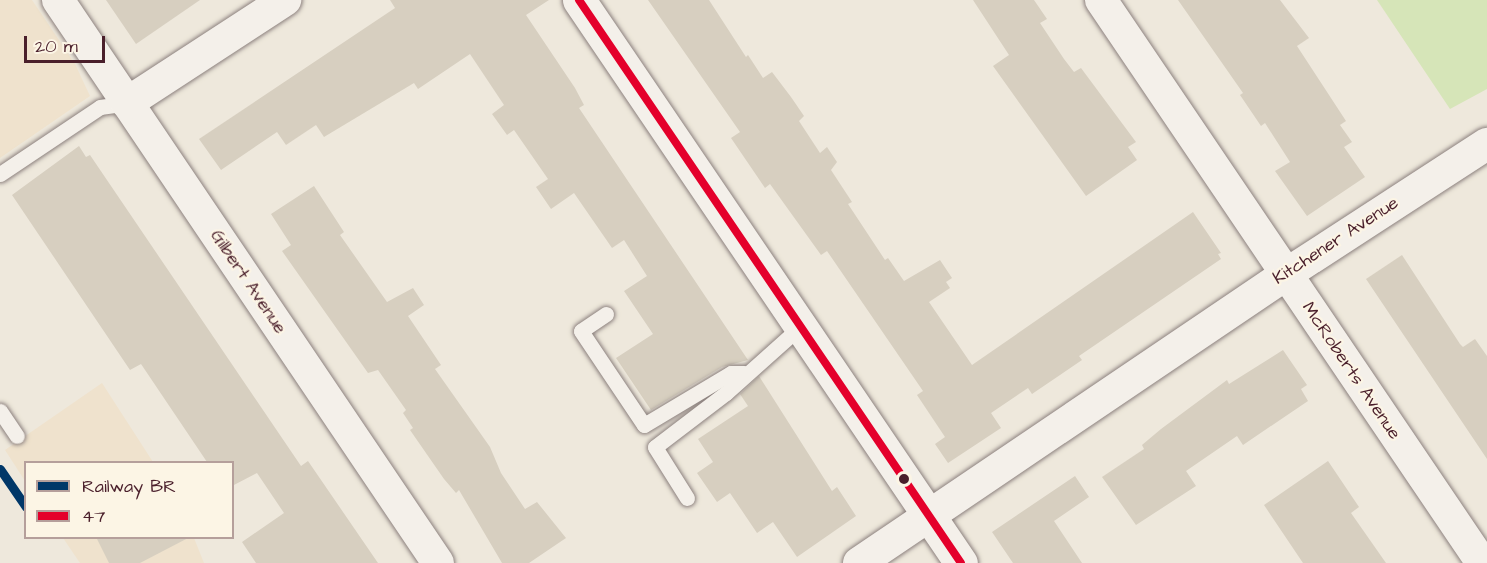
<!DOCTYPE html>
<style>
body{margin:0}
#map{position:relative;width:1487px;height:563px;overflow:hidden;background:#eee8dc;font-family:"Architects Daughter",sans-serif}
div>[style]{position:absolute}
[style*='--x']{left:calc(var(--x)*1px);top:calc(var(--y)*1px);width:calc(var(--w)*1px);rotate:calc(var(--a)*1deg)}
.built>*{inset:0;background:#efe2cd}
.green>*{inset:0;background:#d6e5b8}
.building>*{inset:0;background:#d7cfc0}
.roads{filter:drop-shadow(0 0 2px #8c817e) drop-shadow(0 0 2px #8c817e)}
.lane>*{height:15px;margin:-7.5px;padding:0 7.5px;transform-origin:7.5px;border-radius:7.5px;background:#f4f0ea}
.street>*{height:32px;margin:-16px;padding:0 16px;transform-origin:16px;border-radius:16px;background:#f4f0ea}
.secondary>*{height:33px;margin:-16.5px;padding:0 16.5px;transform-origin:16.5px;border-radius:16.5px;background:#f4f0ea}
.bus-1>*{height:8px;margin:-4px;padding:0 4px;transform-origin:4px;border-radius:4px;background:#e4002b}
.rail-1>*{height:9px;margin:-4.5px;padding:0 4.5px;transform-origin:4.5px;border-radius:4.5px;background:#003768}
.dots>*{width:16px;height:16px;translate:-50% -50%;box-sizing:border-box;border:3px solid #fcf5e5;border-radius:50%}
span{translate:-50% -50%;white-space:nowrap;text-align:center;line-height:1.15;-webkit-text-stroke:4.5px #fcf5e5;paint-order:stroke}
.street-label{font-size:18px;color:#4a1f2b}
.legend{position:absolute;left:24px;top:461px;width:210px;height:78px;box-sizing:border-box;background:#fcf5e5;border:2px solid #b59f9b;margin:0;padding:8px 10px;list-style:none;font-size:18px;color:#4a1f2b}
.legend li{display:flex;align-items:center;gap:12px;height:30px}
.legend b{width:30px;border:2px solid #b59f9b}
.scale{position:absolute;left:24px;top:36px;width:81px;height:27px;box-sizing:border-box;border:3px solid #4a1f2b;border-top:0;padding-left:8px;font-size:18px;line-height:21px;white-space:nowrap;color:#4a1f2b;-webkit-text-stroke:4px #fcf5e5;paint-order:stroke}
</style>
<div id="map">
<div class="built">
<div style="clip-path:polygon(0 0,32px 0,75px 64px,90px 96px,0 158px)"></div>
<div style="clip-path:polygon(102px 383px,153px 462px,26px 462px,25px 481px,5px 450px)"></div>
<div style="clip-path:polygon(63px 538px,194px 538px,204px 563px,80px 563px)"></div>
</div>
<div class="green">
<div style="clip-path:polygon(1377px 0,1487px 0,1487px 89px,1450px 109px)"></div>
</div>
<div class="building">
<div style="clip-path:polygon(106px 0,200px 0,136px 44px)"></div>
<div style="clip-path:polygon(390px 0,549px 0,526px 15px,575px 88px,584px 105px,579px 108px,748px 360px,722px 367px,651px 410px,616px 358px,653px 334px,624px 291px,647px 276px,624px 240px,612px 248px,574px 193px,551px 209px,536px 187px,548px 179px,514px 130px,507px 135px,492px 114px,504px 105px,470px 54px,418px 89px,414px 83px,324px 137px,316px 125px,286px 145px,277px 132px,221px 170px,199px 139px,395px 8px)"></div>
<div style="clip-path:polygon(648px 0,709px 0,746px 57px,748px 55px,763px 78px,772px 72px,791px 97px,804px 116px,799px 121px,820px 153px,827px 147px,837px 162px,831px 170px,852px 202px,848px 204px,885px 260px,888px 258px,904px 281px,940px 260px,952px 278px,946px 282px,950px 288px,929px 302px,972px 365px,1193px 212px,1221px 253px,1218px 254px,1221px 259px,1079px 356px,1082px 360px,1060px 375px,1032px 394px,1028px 388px,991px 413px,1001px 428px,948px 463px,935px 444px,945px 437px,917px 395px,923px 391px,827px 251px,821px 255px,770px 184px,765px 188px,731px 138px,740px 132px)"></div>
<div style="clip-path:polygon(973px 0,1034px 0,1047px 19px,1040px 23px,1064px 59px,1074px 72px,1081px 68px,1136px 142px,1128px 147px,1137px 160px,1086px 196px,993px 66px,1009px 55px)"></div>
<div style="clip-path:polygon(1178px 0,1280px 0,1309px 38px,1297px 46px,1346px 121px,1340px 125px,1352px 142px,1344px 147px,1365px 177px,1307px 216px,1275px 171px,1290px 162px,1265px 123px,1261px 126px,1240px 95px,1243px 93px)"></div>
<div style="clip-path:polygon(79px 146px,86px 157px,90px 155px,301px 466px,308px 461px,378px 563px,256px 563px,242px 542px,284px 513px,257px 473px,232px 486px,232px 462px,207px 462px,141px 364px,130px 370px,12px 195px)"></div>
<div style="clip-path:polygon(314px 186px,344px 232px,340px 235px,387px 302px,413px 288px,424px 305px,408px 316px,441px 365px,435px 369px,490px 447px,501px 473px,525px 509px,537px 502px,566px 538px,529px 563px,502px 563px,459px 490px,456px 493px,444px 479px,410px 430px,413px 428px,403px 413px,406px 410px,378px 370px,368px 373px,282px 251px,291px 245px,271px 214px)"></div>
<div style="clip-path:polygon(1402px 255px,1460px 344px,1463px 347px,1475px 339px,1487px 356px,1487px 459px,1366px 279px)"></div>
<div style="clip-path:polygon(1283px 350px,1307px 385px,1301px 389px,1308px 401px,1243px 445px,1237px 436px,1186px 471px,1196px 486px,1136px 525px,1102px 477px,1144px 449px,1142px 445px,1161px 429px,1227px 380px,1229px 384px)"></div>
<div style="clip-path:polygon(759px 376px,832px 491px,837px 487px,856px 516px,797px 557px,773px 522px,757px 533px,730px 493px,717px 502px,697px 473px,713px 462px,698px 439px,748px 406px,740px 394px)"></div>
<div style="clip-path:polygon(1328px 461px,1359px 507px,1351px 513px,1386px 563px,1303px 563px,1264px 505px)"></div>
<div style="clip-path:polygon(1075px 476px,1089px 497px,1054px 521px,1082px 563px,1013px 563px,992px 532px)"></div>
<div style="clip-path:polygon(96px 537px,190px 537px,140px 563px,109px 563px)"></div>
</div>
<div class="roads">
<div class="lane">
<div style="--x:0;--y:174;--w:120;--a:-33.8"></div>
<div style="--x:100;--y:107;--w:27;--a:-8"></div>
<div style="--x:606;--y:314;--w:30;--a:146"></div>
<div style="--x:581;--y:331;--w:113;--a:56.2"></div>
<div style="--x:644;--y:425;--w:101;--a:-30.9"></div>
<div style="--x:731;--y:373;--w:13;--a:0"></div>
<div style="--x:0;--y:411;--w:30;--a:56"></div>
<div style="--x:687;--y:498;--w:60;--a:-122.1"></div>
<div style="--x:655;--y:447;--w:89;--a:-37.3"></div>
<div style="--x:726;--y:393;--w:102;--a:-41.8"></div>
</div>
<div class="street">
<div style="--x:58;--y:0;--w:679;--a:55.98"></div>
<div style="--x:1101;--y:0;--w:680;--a:55.91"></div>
<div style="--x:127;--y:103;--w:189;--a:-33.1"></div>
<div style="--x:859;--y:563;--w:514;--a:-34.06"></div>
<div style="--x:1285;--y:275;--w:241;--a:-33"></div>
</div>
<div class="secondary">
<div style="--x:579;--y:0;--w:680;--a:55.84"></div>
</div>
</div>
<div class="bus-1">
<div style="--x:579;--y:0;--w:680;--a:55.84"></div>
</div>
<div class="rail-1">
<div style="--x:0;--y:469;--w:46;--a:55.6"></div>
</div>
<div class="dots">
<div style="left:904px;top:479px;background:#4a1f2b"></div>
</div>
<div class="street-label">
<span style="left:1336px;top:241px;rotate:-33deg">Kitchener Avenue</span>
<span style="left:248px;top:282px;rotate:56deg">Gilbert Avenue</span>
<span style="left:1351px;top:371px;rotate:56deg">McRoberts Avenue</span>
</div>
<ul class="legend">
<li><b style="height:8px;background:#003768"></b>Railway BR</li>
<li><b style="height:8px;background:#e4002b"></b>47</li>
</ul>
<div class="scale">20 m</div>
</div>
